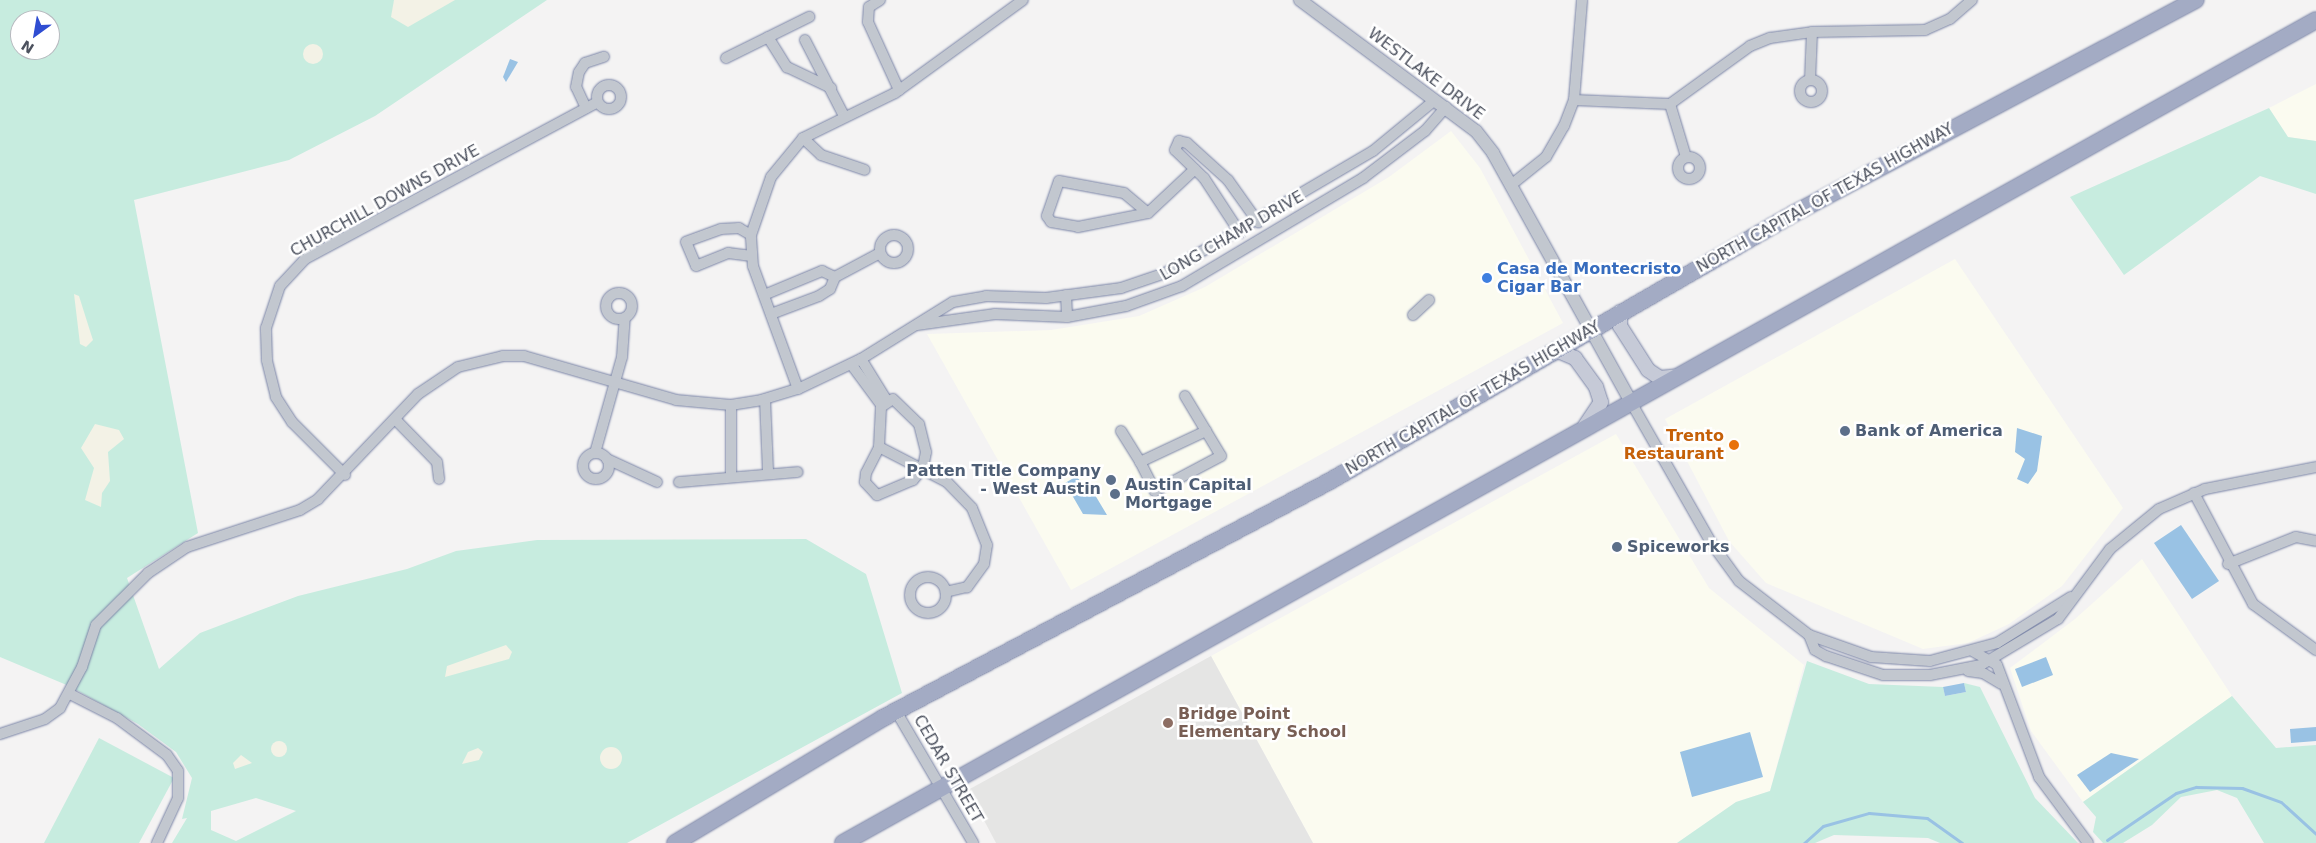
<!DOCTYPE html>
<style>
body{margin:0}
#map{position:relative;width:2316px;height:843px;overflow:hidden;background:#f4f3f3;font-family:"DejaVu Sans",sans-serif}
div>[style]{position:absolute}
[style*='--x']{left:calc(var(--x)*1px);top:calc(var(--y)*1px);width:calc(var(--w)*1px);rotate:calc(var(--a)*1deg)}
.commercial>*{inset:0;background:#fbfbf0}
.education>*{inset:0;background:#e5e5e4}
.green>*{inset:0;background:#c7ecdf}
.sand>*{inset:0;background:#f3f2e6}
.round{border-radius:50%}
.water>*{inset:0;background:#99c2e4}
.stream>*{height:3px;margin:-1.5px;padding:0 1.5px;transform-origin:1.5px;border-radius:1.5px;background:#99c2e4}
.roads{filter:drop-shadow(0 0 1px #7b85a7) drop-shadow(0 0 1px #7b85a7)}
.minor>*{height:10px;margin:-5px;padding:0 5px;transform-origin:5px;border-radius:5px;background:#c2c7cf}
.minor>.ring{margin:-5px;padding:0;box-sizing:content-box;background:none;border:10px solid #c2c7cf;border-radius:50%}
.tertiary>*{height:12px;margin:-6px;padding:0 6px;transform-origin:6px;border-radius:6px;background:#c2c7cf}
.secondary>*{height:14px;margin:-7px;padding:0 7px;transform-origin:7px;border-radius:7px;background:#c6cad7}
.trunk>*{height:16px;margin:-8px;padding:0 8px;transform-origin:8px;border-radius:8px;background:#a3abc4}
.dots>*{width:14px;height:14px;translate:-50% -50%;box-sizing:border-box;border:2px solid #fff;border-radius:50%}
span{translate:-50% -50%;white-space:nowrap;text-align:center;line-height:1.15;-webkit-text-stroke:5px #fff;paint-order:stroke}
.street-label{font-size:16px;color:#4c515e}
.shop-label{font-size:16px;color:#366cbe;font-weight:700}
.left{translate:0 -50%;text-align:left}
.service-label{font-size:16px;color:#4e5e75;font-weight:700}
.right{translate:-100% -50%;text-align:right}
.food-label{font-size:16px;color:#c56008;font-weight:700}
.education-label{font-size:16px;color:#785e54;font-weight:700}
.north{position:absolute;left:10px;top:10px;width:50px;height:50px;box-sizing:border-box;background:#fff;border:1px solid #b7b9bf;border-radius:50%;rotate:212deg;font-size:14px;font-weight:700;line-height:20px;text-align:center;color:#4c515e}
.north::after{content:'';display:block;margin:auto;width:18px;height:22px;background:#2f4dd2;clip-path:polygon(50% 0,100% 100%,50% 72%,0 100%)}
</style>
<div id="map">
<div class="commercial">
<div style="clip-path:polygon(2316px 84px,2316px 141px,2288px 137px,2269px 108px)"></div>
<div style="clip-path:polygon(1451px 131px,1480px 168px,1563px 323px,1071px 590px,927px 334px,1051px 330px,1139px 316px,1205px 287px,1389px 177px)"></div>
<div style="clip-path:polygon(1955px 259px,2123px 508px,2062px 586px,2009px 624px,1968px 643px,1923px 649px,1766px 583px,1729px 541px,1665px 419px)"></div>
<div style="clip-path:polygon(1616px 434px,1709px 588px,1804px 665px,1770px 791px,1736px 802px,1677px 843px,1313px 843px,1211px 656px)"></div>
<div style="clip-path:polygon(2142px 559px,2232px 696px,2083px 802px,2031px 731px,2010px 668px,2075px 619px)"></div>
</div>
<div class="education">
<div style="clip-path:polygon(1211px 656px,1313px 843px,996px 843px,968px 790px)"></div>
</div>
<div class="green">
<div style="clip-path:polygon(evenodd,0 0,547px 0,375px 116px,289px 160px,134px 200px,198px 533px,127px 578px,159px 669px,200px 633px,298px 596px,407px 569px,456px 551px,537px 540px,806px 539px,866px 574px,902px 693px,627px 843px,172px 843px,187px 818px,182px 819px,192px 778px,176px 752px,138px 724px,69px 686px,0 657px,0 0,20px 20px,50px 20px,50px 50px,20px 50px,20px 20px,0 0,256px 798px,296px 811px,236px 841px,211px 830px,211px 811px,256px 798px)"></div>
<div style="clip-path:polygon(2269px 108px,2288px 137px,2316px 141px,2316px 194px,2260px 176px,2124px 275px,2070px 197px)"></div>
<div style="clip-path:polygon(1807px 661px,1869px 684px,1943px 687px,1945px 696px,1966px 692px,1964px 683px,1980px 687px,2035px 798px,2078px 843px,1940px 843px,1928px 838px,1834px 835px,1815px 843px,1677px 843px,1736px 802px,1770px 791px)"></div>
<div style="clip-path:polygon(2232px 696px,2276px 748px,2316px 745px,2316px 843px,2264px 843px,2237px 798px,2217px 790px,2181px 797px,2152px 825px,2123px 843px,2103px 843px,2093px 832px,2096px 817px,2083px 802px)"></div>
<div style="clip-path:polygon(99px 738px,174px 778px,139px 843px,44px 843px)"></div>
</div>
<div class="sand">
<div style="clip-path:polygon(394px 0,455px 0,408px 27px,391px 17px)"></div>
<div class="round" style="left:303px;top:44px;width:20px;height:20px"></div>
<div style="clip-path:polygon(74px 294px,79px 296px,91px 334px,93px 340px,86px 347px,80px 344px)"></div>
<div style="clip-path:polygon(95px 424px,119px 430px,124px 439px,108px 452px,110px 481px,102px 493px,101px 507px,85px 500px,94px 468px,81px 448px)"></div>
<div style="clip-path:polygon(506px 645px,512px 652px,509px 659px,445px 677px,447px 666px)"></div>
<div class="round" style="left:271px;top:741px;width:16px;height:16px"></div>
<div class="round" style="left:600px;top:747px;width:22px;height:22px"></div>
<div style="clip-path:polygon(478px 748px,483px 752px,479px 760px,462px 764px,468px 752px)"></div>
<div style="clip-path:polygon(241px 755px,252px 763px,235px 769px,233px 763px)"></div>
</div>
<div class="water">
<div style="clip-path:polygon(510px 59px,518px 62px,506px 82px,503px 77px)"></div>
<div style="clip-path:polygon(2017px 428px,2042px 436px,2037px 471px,2028px 484px,2017px 479px,2025px 459px,2015px 452px)"></div>
<div style="clip-path:polygon(1077px 476px,1087px 493px,1092px 490px,1107px 515px,1083px 514px,1065px 483px)"></div>
<div style="clip-path:polygon(2181px 525px,2219px 581px,2192px 599px,2154px 543px)"></div>
<div style="clip-path:polygon(2046px 657px,2053px 675px,2022px 687px,2015px 669px)"></div>
<div style="clip-path:polygon(1964px 683px,1966px 692px,1945px 696px,1943px 687px)"></div>
<div style="clip-path:polygon(2316px 727px,2316px 741px,2291px 743px,2290px 729px)"></div>
<div style="clip-path:polygon(1750px 732px,1763px 777px,1692px 797px,1680px 752px)"></div>
<div style="clip-path:polygon(2111px 753px,2139px 759px,2090px 792px,2077px 775px)"></div>
</div>
<div class="stream">
<div style="--x:2107;--y:840;--w:83;--a:-34.3"></div>
<div style="--x:2176;--y:793;--w:21;--a:-17"></div>
<div style="--x:2196;--y:787;--w:46;--a:1.2"></div>
<div style="--x:2242;--y:788;--w:41;--a:19.7"></div>
<div style="--x:2281;--y:802;--w:47;--a:42.4"></div>
<div style="--x:1804;--y:843;--w:25;--a:-42"></div>
<div style="--x:1823;--y:826;--w:48;--a:-15.8"></div>
<div style="--x:1869;--y:813;--w:58;--a:4.9"></div>
<div style="--x:1927;--y:818;--w:43;--a:35.5"></div>
</div>
<div class="roads">
<div class="minor">
<div style="--x:880;--y:0;--w:13;--a:148"></div>
<div style="--x:869;--y:7;--w:15;--a:94"></div>
<div style="--x:868;--y:22;--w:75;--a:65.5"></div>
<div style="--x:768;--y:37;--w:36;--a:58"></div>
<div style="--x:787;--y:67;--w:49;--a:25.5"></div>
<div style="--x:805;--y:40;--w:85;--a:62.8"></div>
<div style="--x:726;--y:58;--w:93;--a:-26.3"></div>
<div class="ring" style="left:1800px;top:80px;width:12px;height:12px"></div>
<div style="--x:1810;--y:80;--w:48;--a:-87.6"></div>
<div class="ring" style="left:597px;top:85px;width:14px;height:14px"></div>
<div style="--x:1574;--y:100;--w:96;--a:2.4"></div>
<div style="--x:1670;--y:104;--w:99;--a:-35.9"></div>
<div style="--x:1750;--y:46;--w:22;--a:-22"></div>
<div style="--x:1770;--y:38;--w:42;--a:-8.1"></div>
<div style="--x:1812;--y:32;--w:113;--a:-1"></div>
<div style="--x:1925;--y:30;--w:27;--a:-24"></div>
<div style="--x:1950;--y:19;--w:29;--a:-41"></div>
<div style="--x:1670;--y:104;--w:55;--a:73.2"></div>
<div style="--x:586;--y:108;--w:23;--a:-115"></div>
<div style="--x:576;--y:87;--w:15;--a:-79"></div>
<div style="--x:579;--y:72;--w:11;--a:-56"></div>
<div style="--x:585;--y:63;--w:20;--a:-18"></div>
<div style="--x:803;--y:138;--w:25;--a:43"></div>
<div style="--x:821;--y:155;--w:46;--a:18.8"></div>
<div class="ring" style="left:1678px;top:157px;width:12px;height:12px"></div>
<div style="--x:1511;--y:185;--w:45;--a:-38.7"></div>
<div style="--x:1546;--y:157;--w:36;--a:-60"></div>
<div style="--x:1564;--y:126;--w:28;--a:-69"></div>
<div style="--x:1574;--y:100;--w:100;--a:-85.4"></div>
<div style="--x:1148;--y:213;--w:31;--a:-140"></div>
<div style="--x:1124;--y:193;--w:66;--a:-169.5"></div>
<div style="--x:1059;--y:181;--w:37;--a:109"></div>
<div style="--x:1047;--y:216;--w:7;--a:56"></div>
<div style="--x:1051;--y:222;--w:27;--a:10"></div>
<div style="--x:1078;--y:227;--w:71;--a:-11.3"></div>
<div style="--x:1148;--y:213;--w:64;--a:-43.1"></div>
<div style="--x:1240;--y:233;--w:66;--a:-123.2"></div>
<div style="--x:1204;--y:178;--w:40;--a:-136"></div>
<div style="--x:1175;--y:150;--w:10;--a:-66"></div>
<div style="--x:1179;--y:141;--w:8;--a:14"></div>
<div style="--x:1187;--y:143;--w:55;--a:42.1"></div>
<div style="--x:1228;--y:180;--w:52;--a:54.5"></div>
<div class="ring" style="left:880px;top:235px;width:18px;height:18px"></div>
<div style="--x:751;--y:235;--w:14;--a:-150"></div>
<div style="--x:739;--y:228;--w:18;--a:177"></div>
<div style="--x:721;--y:229;--w:37;--a:160"></div>
<div style="--x:686;--y:242;--w:26;--a:67"></div>
<div style="--x:696;--y:266;--w:35;--a:-22"></div>
<div style="--x:728;--y:253;--w:24;--a:7"></div>
<div class="ring" style="left:606px;top:293px;width:16px;height:16px"></div>
<div style="--x:764;--y:295;--w:63;--a:-22.5"></div>
<div style="--x:822;--y:271;--w:14;--a:25"></div>
<div style="--x:1066;--y:295;--w:22;--a:87"></div>
<div style="--x:771;--y:314;--w:51;--a:-20.6"></div>
<div style="--x:819;--y:296;--w:13;--a:-32"></div>
<div style="--x:830;--y:289;--w:13;--a:-67"></div>
<div style="--x:835;--y:277;--w:51;--a:-28.1"></div>
<div style="--x:1413;--y:315;--w:22;--a:-43"></div>
<div style="--x:917;--y:325;--w:79;--a:-8"></div>
<div style="--x:995;--y:314;--w:72;--a:2.4"></div>
<div style="--x:1067;--y:317;--w:60;--a:-10.6"></div>
<div style="--x:1126;--y:306;--w:59;--a:-19.7"></div>
<div style="--x:1182;--y:286;--w:211;--a:-30.8"></div>
<div style="--x:1363;--y:178;--w:78;--a:-37.2"></div>
<div style="--x:1425;--y:131;--w:32;--a:-49"></div>
<div style="--x:861;--y:359;--w:49;--a:58.2"></div>
<div style="--x:851;--y:364;--w:52;--a:53.6"></div>
<div style="--x:798;--y:389;--w:131;--a:-110.1"></div>
<div style="--x:753;--y:266;--w:31;--a:-94"></div>
<div style="--x:751;--y:235;--w:61;--a:-71"></div>
<div style="--x:771;--y:177;--w:50;--a:-50.6"></div>
<div style="--x:803;--y:138;--w:102;--a:-26.1"></div>
<div style="--x:895;--y:93;--w:158;--a:-36"></div>
<div style="--x:1185;--y:396;--w:41;--a:59"></div>
<div style="--x:765;--y:399;--w:72;--a:87.6"></div>
<div style="--x:893;--y:399;--w:36;--a:44"></div>
<div style="--x:919;--y:424;--w:29;--a:76"></div>
<div style="--x:926;--y:452;--w:16;--a:101"></div>
<div style="--x:923;--y:468;--w:16;--a:130"></div>
<div style="--x:913;--y:480;--w:39;--a:157"></div>
<div style="--x:877;--y:495;--w:18;--a:-133"></div>
<div style="--x:865;--y:482;--w:9;--a:-84"></div>
<div style="--x:866;--y:473;--w:29;--a:-63"></div>
<div style="--x:879;--y:447;--w:40;--a:-87.1"></div>
<div style="--x:881;--y:407;--w:14;--a:-34"></div>
<div style="--x:1632;--y:404;--w:161;--a:60.3"></div>
<div style="--x:1712;--y:544;--w:46;--a:53.9"></div>
<div style="--x:1739;--y:581;--w:88;--a:37.6"></div>
<div style="--x:1809;--y:635;--w:66;--a:19.5"></div>
<div style="--x:1871;--y:657;--w:59;--a:3.9"></div>
<div style="--x:1930;--y:661;--w:69;--a:-15"></div>
<div style="--x:1997;--y:643;--w:87;--a:-31.9"></div>
<div style="--x:395;--y:419;--w:60;--a:45.7"></div>
<div style="--x:437;--y:462;--w:17;--a:83"></div>
<div style="--x:1121;--y:431;--w:36;--a:58"></div>
<div style="--x:1140;--y:462;--w:73;--a:-25.2"></div>
<div style="--x:1206;--y:431;--w:29;--a:59"></div>
<div style="--x:1221;--y:456;--w:75;--a:152.1"></div>
<div style="--x:1155;--y:491;--w:33;--a:-117"></div>
<div style="--x:879;--y:447;--w:76;--a:27.2"></div>
<div style="--x:947;--y:482;--w:36;--a:46"></div>
<div style="--x:972;--y:508;--w:40;--a:68"></div>
<div style="--x:987;--y:545;--w:19;--a:99"></div>
<div style="--x:984;--y:564;--w:29;--a:126"></div>
<div style="--x:967;--y:587;--w:22;--a:167"></div>
<div class="ring" style="left:583px;top:453px;width:16px;height:16px"></div>
<div style="--x:595;--y:453;--w:100;--a:-74.3"></div>
<div style="--x:622;--y:357;--w:39;--a:-86"></div>
<div style="--x:607;--y:459;--w:55;--a:24.7"></div>
<div style="--x:345;--y:475;--w:75;--a:-135"></div>
<div style="--x:292;--y:422;--w:30;--a:-123"></div>
<div style="--x:276;--y:397;--w:38;--a:-104"></div>
<div style="--x:267;--y:360;--w:32;--a:-92"></div>
<div style="--x:266;--y:328;--w:44;--a:-71.6"></div>
<div style="--x:280;--y:286;--w:37;--a:-47"></div>
<div style="--x:305;--y:259;--w:332;--a:-28.2"></div>
<div style="--x:731;--y:477;--w:72;--a:-90"></div>
<div style="--x:679;--y:482;--w:119;--a:-4.8"></div>
<div style="--x:2194;--y:493;--w:126;--a:62"></div>
<div style="--x:2253;--y:604;--w:78;--a:36.1"></div>
<div style="--x:2228;--y:564;--w:73;--a:-21.7"></div>
<div style="--x:2296;--y:537;--w:20;--a:11"></div>
<div class="ring" style="left:910px;top:577px;width:26px;height:26px"></div>
<div style="--x:1809;--y:635;--w:16;--a:68"></div>
<div style="--x:1815;--y:650;--w:13;--a:29"></div>
<div style="--x:1826;--y:656;--w:60;--a:18.4"></div>
<div style="--x:1883;--y:675;--w:47;--a:0"></div>
<div style="--x:1930;--y:675;--w:52;--a:-11.1"></div>
<div style="--x:1981;--y:665;--w:90;--a:-30.9"></div>
<div style="--x:2058;--y:619;--w:87;--a:-53.4"></div>
<div style="--x:2110;--y:549;--w:63;--a:-39.2"></div>
<div style="--x:2159;--y:509;--w:50;--a:-23.5"></div>
<div style="--x:2205;--y:489;--w:113;--a:-11.2"></div>
<div style="--x:1974;--y:652;--w:26;--a:29"></div>
<div style="--x:1997;--y:665;--w:120;--a:69.4"></div>
<div style="--x:2039;--y:777;--w:82;--a:53.4"></div>
<div style="--x:1968;--y:671;--w:15;--a:8"></div>
<div style="--x:1983;--y:673;--w:21;--a:31"></div>
<div style="--x:70;--y:694;--w:53;--a:27.1"></div>
<div style="--x:117;--y:718;--w:62;--a:36.5"></div>
<div style="--x:167;--y:755;--w:19;--a:55"></div>
<div style="--x:178;--y:771;--w:27;--a:90"></div>
<div style="--x:178;--y:798;--w:50;--a:115"></div>
<div style="--x:896;--y:711;--w:153;--a:59.7"></div>
<div style="--x:0;--y:734;--w:47;--a:-18.4"></div>
<div style="--x:45;--y:719;--w:19;--a:-36"></div>
<div style="--x:60;--y:708;--w:47;--a:-61.8"></div>
<div style="--x:82;--y:667;--w:44;--a:-71.6"></div>
<div style="--x:96;--y:625;--w:74;--a:-45"></div>
<div style="--x:148;--y:573;--w:47;--a:-33.7"></div>
<div style="--x:187;--y:547;--w:119;--a:-18.1"></div>
<div style="--x:300;--y:510;--w:21;--a:-31"></div>
<div style="--x:318;--y:499;--w:145;--a:-46.4"></div>
<div style="--x:418;--y:394;--w:48;--a:-34"></div>
<div style="--x:458;--y:367;--w:46;--a:-13.7"></div>
<div style="--x:503;--y:356;--w:21;--a:0"></div>
<div style="--x:524;--y:356;--w:158;--a:16.1"></div>
<div style="--x:676;--y:400;--w:55;--a:5.2"></div>
<div style="--x:731;--y:405;--w:30;--a:-9"></div>
<div style="--x:761;--y:400;--w:39;--a:-17"></div>
<div style="--x:798;--y:389;--w:70;--a:-25.5"></div>
<div style="--x:861;--y:359;--w:108;--a:-31.8"></div>
<div style="--x:953;--y:302;--w:34;--a:-10"></div>
<div style="--x:986;--y:296;--w:60;--a:1.9"></div>
<div style="--x:1046;--y:298;--w:76;--a:-7.6"></div>
<div style="--x:1121;--y:288;--w:46;--a:-18.8"></div>
<div style="--x:1165;--y:273;--w:241;--a:-30.4"></div>
<div style="--x:1373;--y:151;--w:80;--a:-39.4"></div>
</div>
<div class="tertiary">
<div style="--x:1300;--y:0;--w:219;--a:36.7"></div>
<div style="--x:1476;--y:131;--w:28;--a:52"></div>
<div style="--x:1493;--y:153;--w:287;--a:61"></div>
</div>
<div class="secondary">
<div style="--x:1620;--y:312;--w:14;--a:90"></div>
<div style="--x:1620;--y:326;--w:52;--a:57.5"></div>
<div style="--x:1648;--y:370;--w:14;--a:34"></div>
<div style="--x:1660;--y:378;--w:18;--a:-6"></div>
<div style="--x:1556;--y:350;--w:21;--a:23"></div>
<div style="--x:1575;--y:358;--w:36;--a:54"></div>
<div style="--x:1596;--y:387;--w:16;--a:72"></div>
<div style="--x:1601;--y:402;--w:29;--a:124"></div>
</div>
<div class="trunk">
<div style="--x:675;--y:843;--w:243;--a:-31"></div>
<div style="--x:883;--y:718;--w:506;--a:-27.93"></div>
<div style="--x:1330;--y:481;--w:534;--a:-29.97"></div>
<div style="--x:1793;--y:214;--w:456;--a:-28"></div>
<div style="--x:843;--y:843;--w:1687;--a:-29.19"></div>
</div>
</div>
<div class="dots">
<div style="left:1487px;top:278px;background:#3f7fe0"></div>
<div style="left:1845px;top:431px;background:#5c6f8a"></div>
<div style="left:1734px;top:445px;background:#e8710a"></div>
<div style="left:1111px;top:480px;background:#5c6f8a"></div>
<div style="left:1115px;top:494px;background:#5c6f8a"></div>
<div style="left:1617px;top:547px;background:#5c6f8a"></div>
<div style="left:1168px;top:723px;background:#8d6e63"></div>
</div>
<div class="street-label">
<span style="left:1426px;top:74px;rotate:37deg">WESTLAKE DRIVE</span>
<span style="left:1825px;top:198px;rotate:-29deg">NORTH CAPITAL OF TEXAS HIGHWAY</span>
<span style="left:385px;top:201px;rotate:-29deg">CHURCHILL DOWNS DRIVE</span>
<span style="left:1232px;top:236px;rotate:-30deg">LONG CHAMP DRIVE</span>
<span style="left:1473px;top:398px;rotate:-30deg">NORTH CAPITAL OF TEXAS HIGHWAY</span>
<span style="left:948px;top:769px;rotate:60deg">CEDAR STREET</span>
</div>
<div class="shop-label">
<span class="left" style="left:1497px;top:278px">Casa de Montecristo<br>Cigar Bar</span>
</div>
<div class="service-label">
<span class="left" style="left:1855px;top:431px">Bank of America</span>
<span class="right" style="left:1101px;top:480px">Patten Title Company<br>- West Austin</span>
<span class="left" style="left:1125px;top:494px">Austin Capital<br>Mortgage</span>
<span class="left" style="left:1627px;top:547px">Spiceworks</span>
</div>
<div class="food-label">
<span class="right" style="left:1724px;top:445px">Trento<br>Restaurant</span>
</div>
<div class="education-label">
<span class="left" style="left:1178px;top:723px">Bridge Point<br>Elementary School</span>
</div>
<div class="north">N</div>
</div>
